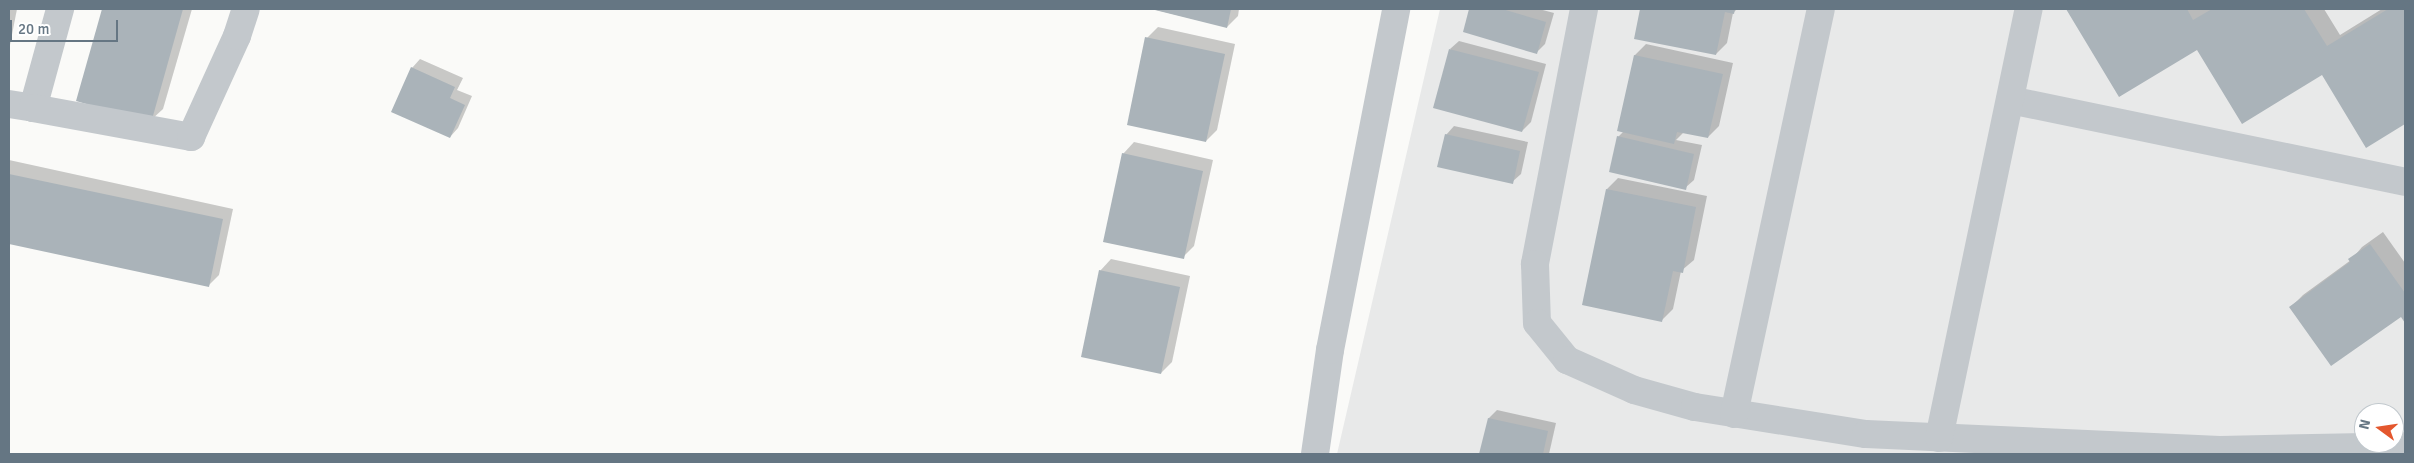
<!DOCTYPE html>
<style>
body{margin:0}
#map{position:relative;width:2414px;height:463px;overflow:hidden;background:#fafaf8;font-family:Signika,sans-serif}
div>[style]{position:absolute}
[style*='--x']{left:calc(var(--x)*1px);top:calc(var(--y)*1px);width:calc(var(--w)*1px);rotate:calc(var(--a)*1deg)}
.built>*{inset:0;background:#e8e9e9}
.shadow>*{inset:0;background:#0003}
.building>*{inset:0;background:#aab3b9}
.minor>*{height:28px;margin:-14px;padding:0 14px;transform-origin:14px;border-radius:14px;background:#c3c8cc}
span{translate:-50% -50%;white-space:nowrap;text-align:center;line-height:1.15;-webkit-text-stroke:5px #fff;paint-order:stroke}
.frame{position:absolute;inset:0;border:10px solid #657683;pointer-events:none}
.north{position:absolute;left:2354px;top:403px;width:50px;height:50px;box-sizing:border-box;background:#fff;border:1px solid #c1c8cd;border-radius:50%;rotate:284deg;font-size:14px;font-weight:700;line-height:20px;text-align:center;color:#657683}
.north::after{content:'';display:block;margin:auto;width:18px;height:22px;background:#e4572e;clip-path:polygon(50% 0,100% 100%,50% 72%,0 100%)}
.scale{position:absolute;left:10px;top:20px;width:108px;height:22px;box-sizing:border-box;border:2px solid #657683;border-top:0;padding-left:6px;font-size:15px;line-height:18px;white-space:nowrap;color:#657683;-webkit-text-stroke:4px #fff;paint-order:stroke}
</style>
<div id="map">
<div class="built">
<div style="clip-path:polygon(evenodd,1440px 9px,2405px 9px,2405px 454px,1337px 454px,1440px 9px,2364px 413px,2394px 413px,2394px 443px,2364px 443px,2364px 413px)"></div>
</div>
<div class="shadow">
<div style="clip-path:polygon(9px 9px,17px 9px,9px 50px)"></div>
<div style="clip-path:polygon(103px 9px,192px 9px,163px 109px,150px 121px,77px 100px)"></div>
<div style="clip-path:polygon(1152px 9px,1239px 9px,1238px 16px,1227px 27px)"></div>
<div style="clip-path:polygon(1471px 9px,1539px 9px,1554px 13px,1545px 44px,1537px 52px,1464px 31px)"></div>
<div style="clip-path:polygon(1642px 9px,1737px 9px,1733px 13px,1727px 43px,1716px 54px,1636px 38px)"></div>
<div style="clip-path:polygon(2067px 9px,2324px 9px,2340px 35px,2382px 9px,2405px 9px,2405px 122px,2366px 146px,2322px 73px,2197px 48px,2119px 95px)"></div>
<div style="clip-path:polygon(1158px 27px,1235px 44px,1217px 130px,1206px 141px,1147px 38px)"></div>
<div style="clip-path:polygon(1459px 41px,1546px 64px,1531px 122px,1522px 131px,1450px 49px)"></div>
<div style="clip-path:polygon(1646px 44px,1733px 63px,1719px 126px,1708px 137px,1684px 132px,1676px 140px,1702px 145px,1694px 180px,1685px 188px,1618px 137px,1623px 132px,1618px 130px,1635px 55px)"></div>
<div style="clip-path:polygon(420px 59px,463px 78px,457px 90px,472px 96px,458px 128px,450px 137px,412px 68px)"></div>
<div style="clip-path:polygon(1454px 126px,1528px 142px,1521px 174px,1512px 182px,1446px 135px)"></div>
<div style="clip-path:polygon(1134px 142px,1213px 160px,1194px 246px,1183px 257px,1123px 154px)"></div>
<div style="clip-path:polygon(9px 160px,233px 209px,219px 275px,208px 286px,9px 243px)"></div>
<div style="clip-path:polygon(1618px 178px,1707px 196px,1694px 260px,1681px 271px,1673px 309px,1662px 320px,1607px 189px)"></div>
<div style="clip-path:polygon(2383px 232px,2405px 263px,2405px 321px,2401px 315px,2291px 307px,2303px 295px,2351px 260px,2362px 247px)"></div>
<div style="clip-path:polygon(1111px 259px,1190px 276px,1172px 362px,1161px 373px,1100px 271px)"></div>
<div style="clip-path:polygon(1497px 410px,1556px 423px,1549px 454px,1481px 454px,1489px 418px)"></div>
</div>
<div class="building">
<div style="clip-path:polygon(102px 9px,183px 9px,151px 123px,76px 101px)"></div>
<div style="clip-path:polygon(1151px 9px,1231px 9px,1227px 28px)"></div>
<div style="clip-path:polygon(1469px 9px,1502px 9px,1546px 22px,1537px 54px,1463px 32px)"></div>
<div style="clip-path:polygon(1640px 9px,1735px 9px,1734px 14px,1725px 12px,1716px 55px,1634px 39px)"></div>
<div style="clip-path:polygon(2066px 9px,2187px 9px,2193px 20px,2212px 9px,2304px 9px,2327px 46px,2388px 9px,2405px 9px,2405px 124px,2366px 148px,2322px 75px,2242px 124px,2197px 50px,2119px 97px)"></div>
<div style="clip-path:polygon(1145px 37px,1225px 54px,1206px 142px,1127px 125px)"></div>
<div style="clip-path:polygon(1449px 49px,1539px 72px,1522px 132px,1433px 108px)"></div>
<div style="clip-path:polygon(1634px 55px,1723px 74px,1708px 138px,1677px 132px,1674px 144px,1617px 131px)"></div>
<div style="clip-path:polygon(411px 67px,455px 87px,450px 98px,465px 105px,450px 138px,391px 112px)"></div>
<div style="clip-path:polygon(1445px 134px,1520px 151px,1513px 184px,1437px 167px)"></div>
<div style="clip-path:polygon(1617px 136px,1694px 154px,1686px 190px,1609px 172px)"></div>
<div style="clip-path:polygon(1122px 153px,1203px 171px,1184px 259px,1103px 242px)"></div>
<div style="clip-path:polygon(9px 174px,223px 219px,209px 287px,9px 244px)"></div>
<div style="clip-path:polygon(1606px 189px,1696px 207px,1683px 273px,1673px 271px,1662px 322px,1582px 305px)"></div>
<div style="clip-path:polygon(2370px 244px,2405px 293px,2405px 323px,2401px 317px,2331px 366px,2289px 307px,2350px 262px,2348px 259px)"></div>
<div style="clip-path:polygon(1099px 270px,1180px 287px,1161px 374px,1081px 357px)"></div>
<div style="clip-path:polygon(1488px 418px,1548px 431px,1543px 454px,1479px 454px)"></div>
</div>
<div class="minor">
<div style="--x:1584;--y:9;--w:260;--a:100.9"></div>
<div style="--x:1535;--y:264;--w:59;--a:88.1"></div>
<div style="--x:1537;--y:323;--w:48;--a:51"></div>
<div style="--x:1567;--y:360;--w:73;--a:24.1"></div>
<div style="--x:1634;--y:390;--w:63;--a:15.6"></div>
<div style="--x:1695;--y:407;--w:173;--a:9"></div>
<div style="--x:1866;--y:434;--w:354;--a:2.6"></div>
<div style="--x:2220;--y:450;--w:185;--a:-1.2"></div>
<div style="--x:2010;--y:100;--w:403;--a:11.7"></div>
<div style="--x:9;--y:104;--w:24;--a:9"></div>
<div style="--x:33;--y:108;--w:103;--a:-74.7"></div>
<div style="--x:33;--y:108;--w:161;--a:10.4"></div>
<div style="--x:191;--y:137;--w:111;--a:-65.5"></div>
<div style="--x:237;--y:36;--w:28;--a:-72"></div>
<div style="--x:1734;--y:414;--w:414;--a:-77.9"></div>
<div style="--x:1939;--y:438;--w:438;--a:-78.2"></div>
<div style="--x:1315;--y:454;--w:105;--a:-81.8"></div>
<div style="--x:1330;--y:350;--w:347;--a:-79"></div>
</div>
<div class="frame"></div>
<div class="north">N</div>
<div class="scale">20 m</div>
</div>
